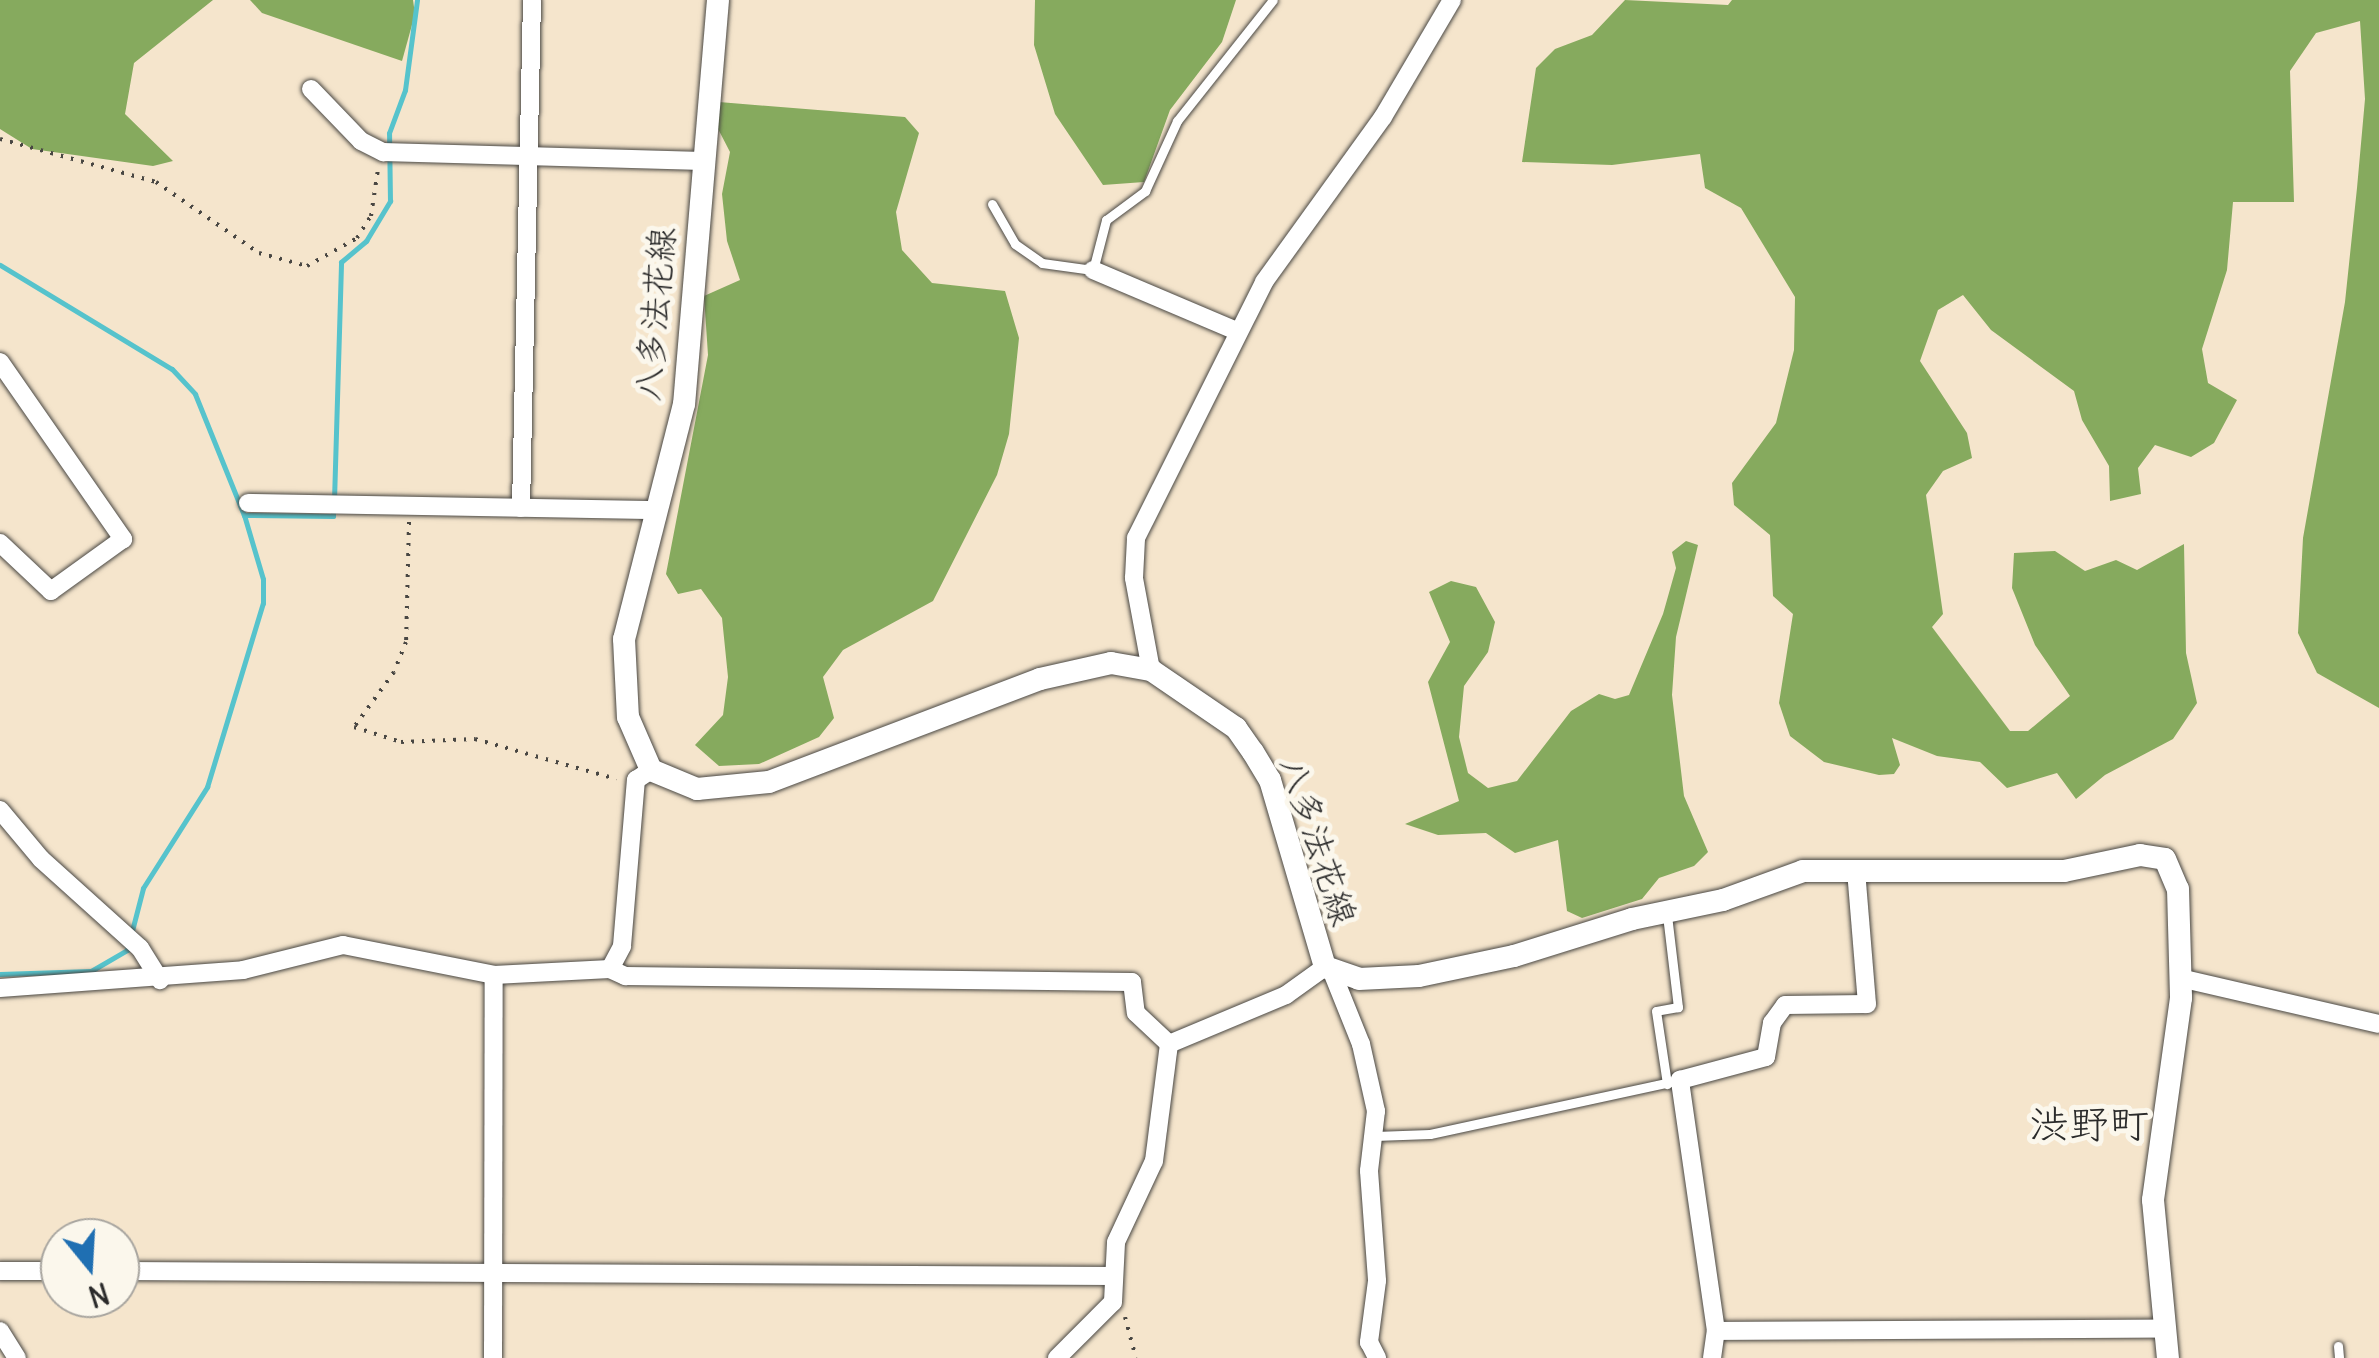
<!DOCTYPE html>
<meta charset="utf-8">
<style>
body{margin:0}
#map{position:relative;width:2379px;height:1358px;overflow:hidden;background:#f5e5cc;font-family:Delius,"Klee One",sans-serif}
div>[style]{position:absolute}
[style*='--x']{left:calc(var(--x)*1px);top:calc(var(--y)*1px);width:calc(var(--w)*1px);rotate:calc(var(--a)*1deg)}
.forest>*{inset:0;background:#86aa5e}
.stream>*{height:5px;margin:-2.5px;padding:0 2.5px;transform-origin:2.5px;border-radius:2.5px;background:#56c3cc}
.path>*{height:4px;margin-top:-2px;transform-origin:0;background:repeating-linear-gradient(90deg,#494743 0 2.5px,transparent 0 10.5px)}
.roads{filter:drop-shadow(0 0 2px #494743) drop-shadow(0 0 2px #494743)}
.lane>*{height:9px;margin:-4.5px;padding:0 4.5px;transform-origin:4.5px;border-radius:4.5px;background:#fff}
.street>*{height:18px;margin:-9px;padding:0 9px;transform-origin:9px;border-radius:9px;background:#fff}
.secondary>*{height:22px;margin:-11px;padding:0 11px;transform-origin:11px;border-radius:11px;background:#fff}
span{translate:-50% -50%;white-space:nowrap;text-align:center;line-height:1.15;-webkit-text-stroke:10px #fbf7ec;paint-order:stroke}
.street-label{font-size:35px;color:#2b2b2b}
.quarter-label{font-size:40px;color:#2b2b2b}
.north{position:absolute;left:40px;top:1218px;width:100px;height:100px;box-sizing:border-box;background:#fbf7ec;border:2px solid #a8a59f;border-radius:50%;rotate:162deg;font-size:28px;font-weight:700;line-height:40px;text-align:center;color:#2b2b2b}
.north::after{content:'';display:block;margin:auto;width:35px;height:45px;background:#1f6fb2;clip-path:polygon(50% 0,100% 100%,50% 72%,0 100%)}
</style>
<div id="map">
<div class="forest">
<div style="clip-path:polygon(0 0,213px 0,134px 63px,125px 114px,173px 161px,153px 166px,32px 149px,0 129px)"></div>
<div style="clip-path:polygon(250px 0,413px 0,415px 14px,402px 61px,262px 13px)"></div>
<div style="clip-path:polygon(1035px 0,1236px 0,1222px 42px,1170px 110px,1144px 182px,1103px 185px,1055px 114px,1034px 45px)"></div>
<div style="clip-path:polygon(1625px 0,1728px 5px,1732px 0,2379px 0,2379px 708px,2317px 673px,2298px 633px,2303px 538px,2345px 302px,2357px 188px,2365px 99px,2360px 21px,2316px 33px,2290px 71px,2294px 202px,2233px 202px,2227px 270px,2202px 349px,2208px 383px,2237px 400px,2214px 443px,2191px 457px,2155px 445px,2138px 468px,2141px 494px,2110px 501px,2109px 466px,2082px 420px,2074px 391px,1991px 330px,1963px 295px,1938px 310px,1920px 361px,1967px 433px,1972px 458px,1943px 471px,1926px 495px,1943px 614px,1932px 627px,2010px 731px,2028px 731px,2070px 696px,2035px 645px,2012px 588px,2014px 553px,2055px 551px,2085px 571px,2116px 560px,2137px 570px,2184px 544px,2186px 653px,2197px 703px,2173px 739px,2105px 775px,2076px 799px,2057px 773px,2007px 788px,1980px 762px,1937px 756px,1892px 738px,1900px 765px,1894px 774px,1879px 775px,1824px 762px,1790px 736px,1779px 703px,1793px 614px,1773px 596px,1770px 535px,1734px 505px,1732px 483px,1776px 423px,1794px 350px,1795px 297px,1741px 208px,1705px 188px,1700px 154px,1612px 165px,1522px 162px,1536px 68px,1555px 49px,1592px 35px)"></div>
<div style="clip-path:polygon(719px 102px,905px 117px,919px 133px,896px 212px,902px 250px,932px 283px,1005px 291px,1019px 338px,1009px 434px,997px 475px,933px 601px,843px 650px,823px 677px,834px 718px,819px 737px,759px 764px,719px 766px,695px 745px,723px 715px,728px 677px,722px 618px,701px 589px,678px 594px,666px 574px,708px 355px,704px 296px,740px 280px,727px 241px,722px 194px,730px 152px,715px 123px)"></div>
<div style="clip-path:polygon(1686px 541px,1698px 545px,1676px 637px,1672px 695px,1684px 796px,1708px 852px,1694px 866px,1659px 878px,1642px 899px,1582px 918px,1567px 911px,1558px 840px,1515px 853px,1486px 833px,1438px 835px,1405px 824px,1459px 801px,1428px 682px,1450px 642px,1429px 592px,1451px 581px,1476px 587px,1495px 622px,1488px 652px,1464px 686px,1459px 737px,1468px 773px,1488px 788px,1517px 781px,1571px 711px,1599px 694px,1615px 699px,1629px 695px,1663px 614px,1676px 568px,1672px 552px)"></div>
</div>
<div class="stream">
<div style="--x:0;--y:265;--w:201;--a:31.2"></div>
<div style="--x:172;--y:369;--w:34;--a:47"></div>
<div style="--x:195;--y:394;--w:131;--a:68"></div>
<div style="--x:334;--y:500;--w:238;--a:-88.3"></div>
<div style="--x:341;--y:262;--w:33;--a:-40"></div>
<div style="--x:366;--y:241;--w:47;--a:-59"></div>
<div style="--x:390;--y:201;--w:68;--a:-90.8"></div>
<div style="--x:389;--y:133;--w:46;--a:-69.6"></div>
<div style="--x:405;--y:90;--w:91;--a:-82.4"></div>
<div style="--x:0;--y:974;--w:91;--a:-1.9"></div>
<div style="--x:91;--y:971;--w:42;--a:-30.3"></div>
<div style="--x:127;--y:950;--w:64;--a:-75.5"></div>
<div style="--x:143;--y:888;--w:120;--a:-57.6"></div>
<div style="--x:207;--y:787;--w:192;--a:-73.1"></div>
<div style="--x:263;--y:603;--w:24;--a:-90"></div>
<div style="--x:263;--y:579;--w:67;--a:-106.5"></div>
<div style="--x:244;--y:515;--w:89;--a:0.6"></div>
<div style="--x:333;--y:516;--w:5;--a:-90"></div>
</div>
<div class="path">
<div style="--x:0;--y:139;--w:162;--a:15.4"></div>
<div style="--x:156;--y:182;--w:125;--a:34.6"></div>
<div style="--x:259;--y:253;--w:50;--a:15.2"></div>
<div style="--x:307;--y:266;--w:57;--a:-29.2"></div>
<div style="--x:357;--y:238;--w:26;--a:-58"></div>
<div style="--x:371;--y:216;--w:48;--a:-81.5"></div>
<div style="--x:409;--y:522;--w:120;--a:91.4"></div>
<div style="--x:406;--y:642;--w:32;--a:112"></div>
<div style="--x:394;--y:672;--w:68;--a:126"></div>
<div style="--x:354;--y:727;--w:49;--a:17.7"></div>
<div style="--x:401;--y:742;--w:74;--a:-2.3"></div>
<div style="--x:475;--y:739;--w:147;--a:15.8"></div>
<div style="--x:1125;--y:1317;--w:42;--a:75"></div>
</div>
<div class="roads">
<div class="lane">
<div style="--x:992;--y:204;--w:46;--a:60.1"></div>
<div style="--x:1015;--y:244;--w:33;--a:35"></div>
<div style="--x:1042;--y:263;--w:51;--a:7.8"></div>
<div style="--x:1093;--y:270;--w:52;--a:-75.4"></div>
<div style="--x:1106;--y:220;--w:49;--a:-36.6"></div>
<div style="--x:1145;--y:191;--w:77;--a:-65.4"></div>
<div style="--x:1177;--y:121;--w:154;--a:-51.6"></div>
<div style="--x:1667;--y:915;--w:93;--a:83.2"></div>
<div style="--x:1678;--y:1007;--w:22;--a:170"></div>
<div style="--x:1656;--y:1011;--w:74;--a:81.4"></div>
<div style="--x:1375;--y:1136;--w:55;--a:-2.1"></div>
<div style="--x:1430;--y:1134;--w:256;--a:-12.2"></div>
<div style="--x:2338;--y:1346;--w:12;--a:85"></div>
</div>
<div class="street">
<div style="--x:311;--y:89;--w:72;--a:46.1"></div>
<div style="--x:361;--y:141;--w:25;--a:27"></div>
<div style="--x:383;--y:152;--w:320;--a:1.6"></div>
<div style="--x:1093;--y:270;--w:156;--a:23"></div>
<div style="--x:0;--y:362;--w:216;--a:55.2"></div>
<div style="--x:123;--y:539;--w:89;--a:144.2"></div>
<div style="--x:51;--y:591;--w:70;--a:-136.7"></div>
<div style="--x:248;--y:503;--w:405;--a:1"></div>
<div style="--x:521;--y:508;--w:508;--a:-88.76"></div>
<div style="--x:1151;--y:670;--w:94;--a:-100.5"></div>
<div style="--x:1134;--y:578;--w:40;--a:-87.1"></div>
<div style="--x:1136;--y:538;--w:286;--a:-63.4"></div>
<div style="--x:1264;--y:282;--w:203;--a:-54.2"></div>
<div style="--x:1383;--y:117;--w:136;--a:-59.5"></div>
<div style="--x:0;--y:810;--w:64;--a:50.1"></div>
<div style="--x:41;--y:859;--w:133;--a:42"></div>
<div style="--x:140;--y:948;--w:38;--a:58"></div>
<div style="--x:610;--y:969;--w:17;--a:25"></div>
<div style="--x:625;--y:976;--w:507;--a:0.68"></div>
<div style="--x:1132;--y:982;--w:31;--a:83"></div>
<div style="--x:1136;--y:1013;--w:45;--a:43.2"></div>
<div style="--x:1169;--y:1044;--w:127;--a:-22.7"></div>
<div style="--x:1286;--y:995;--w:48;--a:-35.7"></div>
<div style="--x:1332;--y:972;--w:78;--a:68.1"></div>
<div style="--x:1361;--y:1044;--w:69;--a:77.4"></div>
<div style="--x:1376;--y:1111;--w:60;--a:96.7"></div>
<div style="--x:1369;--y:1171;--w:110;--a:85.8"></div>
<div style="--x:1377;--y:1281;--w:62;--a:97.5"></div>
<div style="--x:1369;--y:1342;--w:18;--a:63"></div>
<div style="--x:2180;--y:978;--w:204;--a:13"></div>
<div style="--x:0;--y:988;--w:244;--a:-4.2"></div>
<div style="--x:243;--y:970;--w:103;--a:-14"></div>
<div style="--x:343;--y:945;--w:154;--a:11.2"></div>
<div style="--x:494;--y:975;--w:116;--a:-3"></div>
<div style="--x:610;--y:969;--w:26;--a:-62"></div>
<div style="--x:622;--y:946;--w:167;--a:-85.2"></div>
<div style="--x:636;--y:780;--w:18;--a:-34"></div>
<div style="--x:0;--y:1271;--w:60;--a:0"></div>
<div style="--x:120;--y:1271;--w:994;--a:0.29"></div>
<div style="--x:0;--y:1331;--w:32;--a:58"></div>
<div style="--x:1716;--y:1331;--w:254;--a:-98.2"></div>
<div style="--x:1680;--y:1080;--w:89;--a:-15"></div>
<div style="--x:1766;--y:1057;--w:35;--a:-80"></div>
<div style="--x:1772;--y:1023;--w:22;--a:-54"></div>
<div style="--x:1785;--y:1005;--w:82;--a:-0.7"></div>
<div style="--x:1867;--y:1004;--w:134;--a:-94.7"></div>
<div style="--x:493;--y:1358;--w:383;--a:-89.9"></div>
<div style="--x:1057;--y:1358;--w:79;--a:-45"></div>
<div style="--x:1113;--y:1302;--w:60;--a:-87.1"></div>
<div style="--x:1116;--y:1242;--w:89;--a:-64.9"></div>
<div style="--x:1154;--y:1161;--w:118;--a:-82.7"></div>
<div style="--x:1712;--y:1358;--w:27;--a:-82"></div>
<div style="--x:1716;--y:1331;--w:448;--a:-0.3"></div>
</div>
<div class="secondary">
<div style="--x:718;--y:0;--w:405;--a:94.8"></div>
<div style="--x:684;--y:404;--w:243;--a:104.3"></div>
<div style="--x:624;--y:639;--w:78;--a:87.1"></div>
<div style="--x:628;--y:717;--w:58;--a:66.5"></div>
<div style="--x:651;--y:770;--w:50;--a:22.4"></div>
<div style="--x:697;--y:789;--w:72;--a:-5.6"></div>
<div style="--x:769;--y:782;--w:290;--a:-20.8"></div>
<div style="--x:1040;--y:679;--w:73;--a:-12.7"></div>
<div style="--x:1111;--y:663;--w:41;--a:9.9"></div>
<div style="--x:1151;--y:670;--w:103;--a:34.3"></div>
<div style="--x:1236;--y:728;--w:29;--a:55"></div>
<div style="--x:1253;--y:752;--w:33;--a:59"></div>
<div style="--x:1270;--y:780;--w:195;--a:73.6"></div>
<div style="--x:1325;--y:967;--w:36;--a:19"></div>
<div style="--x:1359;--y:979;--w:60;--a:-2.9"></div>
<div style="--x:1419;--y:976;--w:97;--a:-11.9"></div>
<div style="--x:1514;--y:956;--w:124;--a:-17.4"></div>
<div style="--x:1632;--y:919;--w:93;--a:-11.8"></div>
<div style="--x:1723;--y:900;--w:85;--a:-19.9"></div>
<div style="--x:1803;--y:871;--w:261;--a:0"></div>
<div style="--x:2064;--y:871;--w:78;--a:-11.9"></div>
<div style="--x:2140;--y:855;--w:25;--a:9"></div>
<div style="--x:2165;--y:859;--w:33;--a:67"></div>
<div style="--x:2178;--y:889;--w:109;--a:88.4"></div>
<div style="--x:2181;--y:998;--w:204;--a:97.9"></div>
<div style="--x:2153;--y:1200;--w:159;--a:84.6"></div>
</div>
</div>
<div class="street-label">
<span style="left:654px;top:314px;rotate:-85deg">八多法花線</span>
<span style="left:1319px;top:841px;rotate:72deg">八多法花線</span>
</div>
<div class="quarter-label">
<span style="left:2089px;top:1124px">渋野町</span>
</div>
<div class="north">N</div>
</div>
